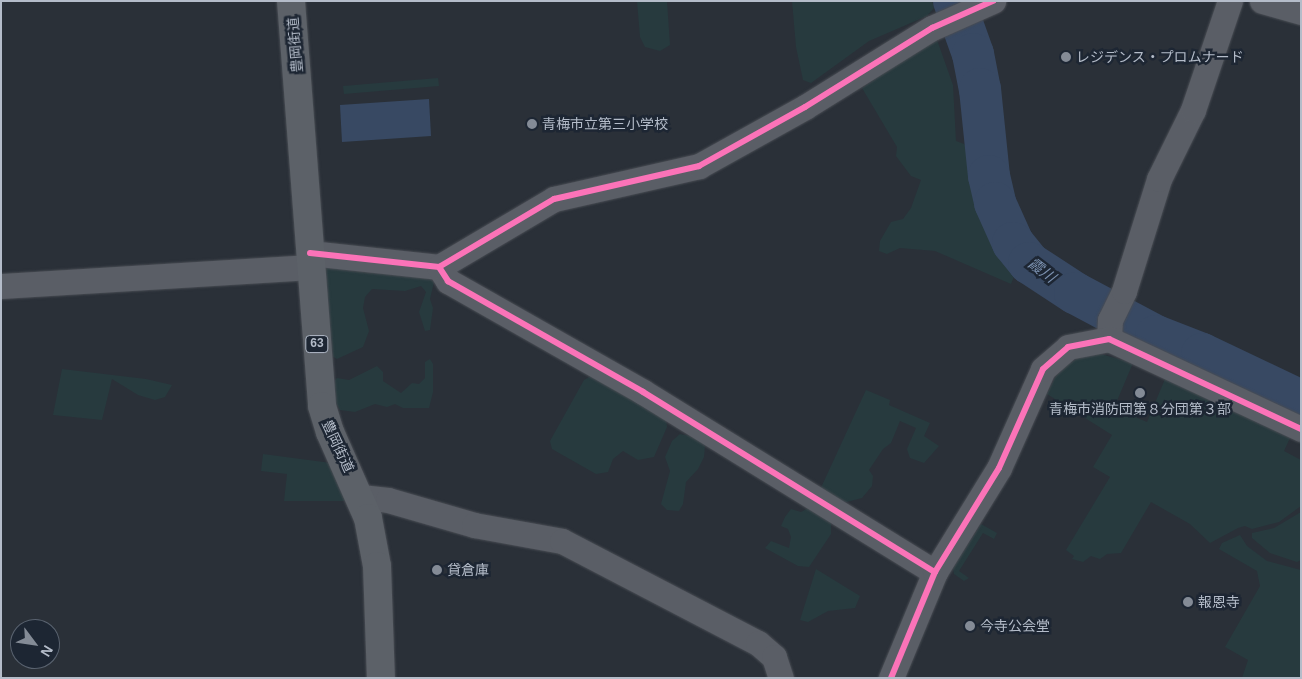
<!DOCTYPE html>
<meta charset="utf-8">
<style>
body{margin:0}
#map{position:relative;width:1302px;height:679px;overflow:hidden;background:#2a3038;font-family:Helvetica,"Noto Sans JP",sans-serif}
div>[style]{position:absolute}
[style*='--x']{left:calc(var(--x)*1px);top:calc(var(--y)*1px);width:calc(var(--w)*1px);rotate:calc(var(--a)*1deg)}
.green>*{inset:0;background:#273a3e}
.water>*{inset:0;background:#384963}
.river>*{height:42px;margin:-21px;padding:0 21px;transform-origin:21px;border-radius:21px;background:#384963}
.roads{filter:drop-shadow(0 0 1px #484c53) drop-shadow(0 0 1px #484c53)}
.minor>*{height:25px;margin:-12.5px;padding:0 12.5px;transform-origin:12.5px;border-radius:12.5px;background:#5a5e66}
.primary>*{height:28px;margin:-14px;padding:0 14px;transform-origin:14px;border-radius:14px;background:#5c6168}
.cycleway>*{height:6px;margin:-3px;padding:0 3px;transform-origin:3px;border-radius:3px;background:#fb73b8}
.dots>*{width:14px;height:14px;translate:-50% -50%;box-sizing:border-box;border:2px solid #1d2633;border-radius:50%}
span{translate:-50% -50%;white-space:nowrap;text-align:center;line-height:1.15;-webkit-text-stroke:5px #1d2633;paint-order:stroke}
.shield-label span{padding:1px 4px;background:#1d2633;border:1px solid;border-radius:4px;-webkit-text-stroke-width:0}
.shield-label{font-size:12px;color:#b4bcc9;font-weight:700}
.street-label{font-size:14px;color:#b4bcc9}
.poi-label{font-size:14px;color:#b4bcc9}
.left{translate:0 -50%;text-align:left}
.water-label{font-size:15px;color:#7c92b1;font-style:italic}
.frame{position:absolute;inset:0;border:2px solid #b4bcc9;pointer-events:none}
.north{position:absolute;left:10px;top:619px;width:50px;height:50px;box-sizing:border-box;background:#1d2633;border:1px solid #59626f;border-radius:50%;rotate:121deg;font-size:14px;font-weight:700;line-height:20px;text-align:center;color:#b4bcc9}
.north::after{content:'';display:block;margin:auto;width:18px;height:22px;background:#848b96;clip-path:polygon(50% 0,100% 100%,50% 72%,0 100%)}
</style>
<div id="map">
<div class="green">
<div style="clip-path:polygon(637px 1px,667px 1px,670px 45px,660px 51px,645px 47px,640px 37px)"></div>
<div style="clip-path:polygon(792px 1px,932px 1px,934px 8px,927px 16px,869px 41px,811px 83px,803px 80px,796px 47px)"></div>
<div style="clip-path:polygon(936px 37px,953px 85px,956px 141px,964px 144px,974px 159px,976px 190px,999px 231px,1001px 247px,1017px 269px,1011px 284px,935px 251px,900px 248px,887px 254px,879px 251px,880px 241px,891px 222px,903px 219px,911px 208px,921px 180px,911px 176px,896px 156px,897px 147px,862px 88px)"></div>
<div style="clip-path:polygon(438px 78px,439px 86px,344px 94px,343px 86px)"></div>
<div style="clip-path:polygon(328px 264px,428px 275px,434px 282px,430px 299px,433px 308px,430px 330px,425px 331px,419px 312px,426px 292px,421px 286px,405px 291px,372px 289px,365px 297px,363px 308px,369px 331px,363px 347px,337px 359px,328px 354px,325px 327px,329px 311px,325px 273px)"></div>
<div style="clip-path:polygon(1097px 353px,1133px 363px,1114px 408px,1147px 422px,1165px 379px,1290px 438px,1284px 451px,1301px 460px,1301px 506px,1279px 522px,1252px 529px,1245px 526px,1238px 528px,1210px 543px,1190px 524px,1151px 502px,1121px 553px,1107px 554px,1100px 559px,1091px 556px,1083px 562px,1072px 559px,1074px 556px,1066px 550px,1110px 477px,1093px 467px,1112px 435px,1047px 394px,1056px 376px,1066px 366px,1078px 358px)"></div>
<div style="clip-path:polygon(430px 359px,433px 364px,433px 392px,429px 408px,403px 408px,395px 404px,387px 407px,375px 404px,355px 412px,340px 410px,332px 396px,330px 385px,337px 378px,349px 380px,377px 366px,383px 372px,383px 381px,401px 393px,412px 383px,419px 384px,425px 378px,425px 362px)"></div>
<div style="clip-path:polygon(62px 369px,146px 379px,172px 385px,165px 397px,155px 400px,138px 395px,112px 379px,102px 420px,53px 415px)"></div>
<div style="clip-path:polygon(593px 375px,666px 417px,667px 427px,654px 457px,638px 460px,623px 451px,613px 459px,608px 472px,596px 474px,552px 449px,550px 441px,584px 380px)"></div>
<div style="clip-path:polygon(866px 390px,890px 400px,889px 405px,930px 423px,924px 436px,939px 446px,924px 463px,910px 458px,907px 449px,916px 428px,900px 421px,891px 443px,883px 449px,869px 470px,873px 476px,872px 486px,862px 498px,839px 504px,819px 492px)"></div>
<div style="clip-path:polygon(680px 434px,696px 437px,705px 446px,704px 457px,698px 469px,686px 482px,683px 504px,679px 511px,667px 510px,661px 504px,670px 471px,665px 457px,672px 441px)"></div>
<div style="clip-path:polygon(263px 454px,331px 463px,349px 501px,284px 501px,287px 474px,261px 471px)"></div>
<div style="clip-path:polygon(808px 508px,831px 521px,831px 534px,809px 567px,798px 566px,765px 548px,771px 541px,789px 548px,791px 537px,788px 529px,781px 526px,785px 517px,791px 509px,801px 512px)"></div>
<div style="clip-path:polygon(1301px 512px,1301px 560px,1297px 562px,1270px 553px,1252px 538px,1252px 533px,1274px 528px)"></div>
<div style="clip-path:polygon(981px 524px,997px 533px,994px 539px,983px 533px,959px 571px,969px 578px,964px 581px,954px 574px,953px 568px)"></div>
<div style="clip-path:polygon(1240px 535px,1247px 546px,1267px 561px,1301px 570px,1301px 678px,1242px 678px,1248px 660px,1225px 647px,1260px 586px,1257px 571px,1219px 549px,1222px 543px)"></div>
<div style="clip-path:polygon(816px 569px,860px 596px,855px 608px,828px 611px,808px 622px,800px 620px)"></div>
</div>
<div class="water">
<div style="clip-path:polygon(429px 99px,431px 136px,342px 142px,340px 105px)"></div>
</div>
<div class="river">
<div style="--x:954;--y:1;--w:56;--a:70.3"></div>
<div style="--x:973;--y:54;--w:36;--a:79"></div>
<div style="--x:980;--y:89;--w:87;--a:84.1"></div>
<div style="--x:989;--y:176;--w:28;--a:77"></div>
<div style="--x:995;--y:203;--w:44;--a:65.8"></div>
<div style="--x:1013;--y:243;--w:26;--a:51"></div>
<div style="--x:1029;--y:263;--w:55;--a:33.1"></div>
<div style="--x:1075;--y:293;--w:92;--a:28"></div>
<div style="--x:1156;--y:336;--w:49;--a:21.4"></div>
<div style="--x:1202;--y:354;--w:110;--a:25.4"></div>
</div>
<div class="roads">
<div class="minor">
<div style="--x:1262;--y:1;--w:41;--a:15.8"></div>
<div style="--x:310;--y:253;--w:130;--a:6.2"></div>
<div style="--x:439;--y:267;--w:134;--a:-30.6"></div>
<div style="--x:554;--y:199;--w:149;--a:-12.8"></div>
<div style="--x:699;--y:166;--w:121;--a:-29.1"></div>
<div style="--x:805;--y:107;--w:150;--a:-31.9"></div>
<div style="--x:932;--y:28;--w:67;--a:-23.9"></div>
<div style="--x:439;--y:267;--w:17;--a:57"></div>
<div style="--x:448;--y:281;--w:224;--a:29.6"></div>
<div style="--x:643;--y:392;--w:343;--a:31.7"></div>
<div style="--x:1;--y:286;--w:310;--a:-3.5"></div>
<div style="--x:1109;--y:339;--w:19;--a:-87"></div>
<div style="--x:1110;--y:320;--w:32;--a:-64"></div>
<div style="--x:1124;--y:291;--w:117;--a:-72.6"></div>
<div style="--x:1159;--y:179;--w:77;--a:-63.8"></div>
<div style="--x:1193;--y:110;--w:115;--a:-71.3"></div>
<div style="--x:361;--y:497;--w:27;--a:6"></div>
<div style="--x:388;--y:500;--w:90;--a:16.2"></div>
<div style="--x:474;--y:525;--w:89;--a:10.3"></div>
<div style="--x:562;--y:541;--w:221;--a:27.5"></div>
<div style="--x:758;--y:643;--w:21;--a:41"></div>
<div style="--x:774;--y:657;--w:22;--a:72"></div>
<div style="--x:891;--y:678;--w:115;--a:-67.5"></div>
<div style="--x:935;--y:572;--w:122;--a:-58.4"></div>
<div style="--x:999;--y:468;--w:108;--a:-66"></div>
<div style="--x:1043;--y:369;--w:33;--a:-41"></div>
<div style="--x:1068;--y:347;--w:42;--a:-11"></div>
<div style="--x:1109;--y:339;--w:212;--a:25.1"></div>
</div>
<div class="primary">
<div style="--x:291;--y:1;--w:406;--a:85.6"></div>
<div style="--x:322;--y:406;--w:27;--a:73"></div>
<div style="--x:330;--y:432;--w:94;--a:66.2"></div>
<div style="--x:368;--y:518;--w:49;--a:79.4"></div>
<div style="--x:377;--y:566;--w:112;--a:88"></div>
</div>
</div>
<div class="cycleway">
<div style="--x:310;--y:253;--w:130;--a:6.2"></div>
<div style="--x:439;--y:267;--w:134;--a:-30.6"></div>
<div style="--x:554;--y:199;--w:149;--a:-12.8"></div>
<div style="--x:699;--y:166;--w:121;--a:-29.1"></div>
<div style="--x:805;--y:107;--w:150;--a:-31.9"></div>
<div style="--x:932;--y:28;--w:67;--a:-23.9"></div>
<div style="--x:439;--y:267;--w:17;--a:57"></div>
<div style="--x:448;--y:281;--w:224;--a:29.6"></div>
<div style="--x:643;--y:392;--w:343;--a:31.7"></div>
<div style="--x:891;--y:678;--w:115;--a:-67.5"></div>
<div style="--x:935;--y:572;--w:122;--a:-58.4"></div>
<div style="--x:999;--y:468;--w:108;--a:-66"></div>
<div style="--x:1043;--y:369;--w:33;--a:-41"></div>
<div style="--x:1068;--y:347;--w:42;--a:-11"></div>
<div style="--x:1109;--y:339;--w:212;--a:25.1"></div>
</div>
<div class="dots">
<div style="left:1066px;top:57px;background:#848b96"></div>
<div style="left:532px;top:124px;background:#848b96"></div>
<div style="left:1140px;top:393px;background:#848b96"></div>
<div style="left:437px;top:570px;background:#848b96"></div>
<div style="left:1188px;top:602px;background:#848b96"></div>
<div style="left:970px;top:626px;background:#848b96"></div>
</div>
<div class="shield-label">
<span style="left:317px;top:344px">63</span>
</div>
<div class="street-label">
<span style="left:295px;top:45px;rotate:-95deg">豊岡街道</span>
<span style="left:338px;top:446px;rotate:65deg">豊岡街道</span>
</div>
<div class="poi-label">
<span class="left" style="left:1076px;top:57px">レジデンス・プロムナード</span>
<span class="left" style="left:542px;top:124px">青梅市立第三小学校</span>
<span style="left:1140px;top:409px">青梅市消防団第８分団第３部</span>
<span class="left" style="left:447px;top:570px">貸倉庫</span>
<span class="left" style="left:1198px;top:602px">報恩寺</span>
<span class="left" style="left:980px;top:626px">今寺公会堂</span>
</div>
<div class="water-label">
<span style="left:1042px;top:270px;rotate:37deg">霞川</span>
</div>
<div class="frame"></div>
<div class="north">N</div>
</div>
